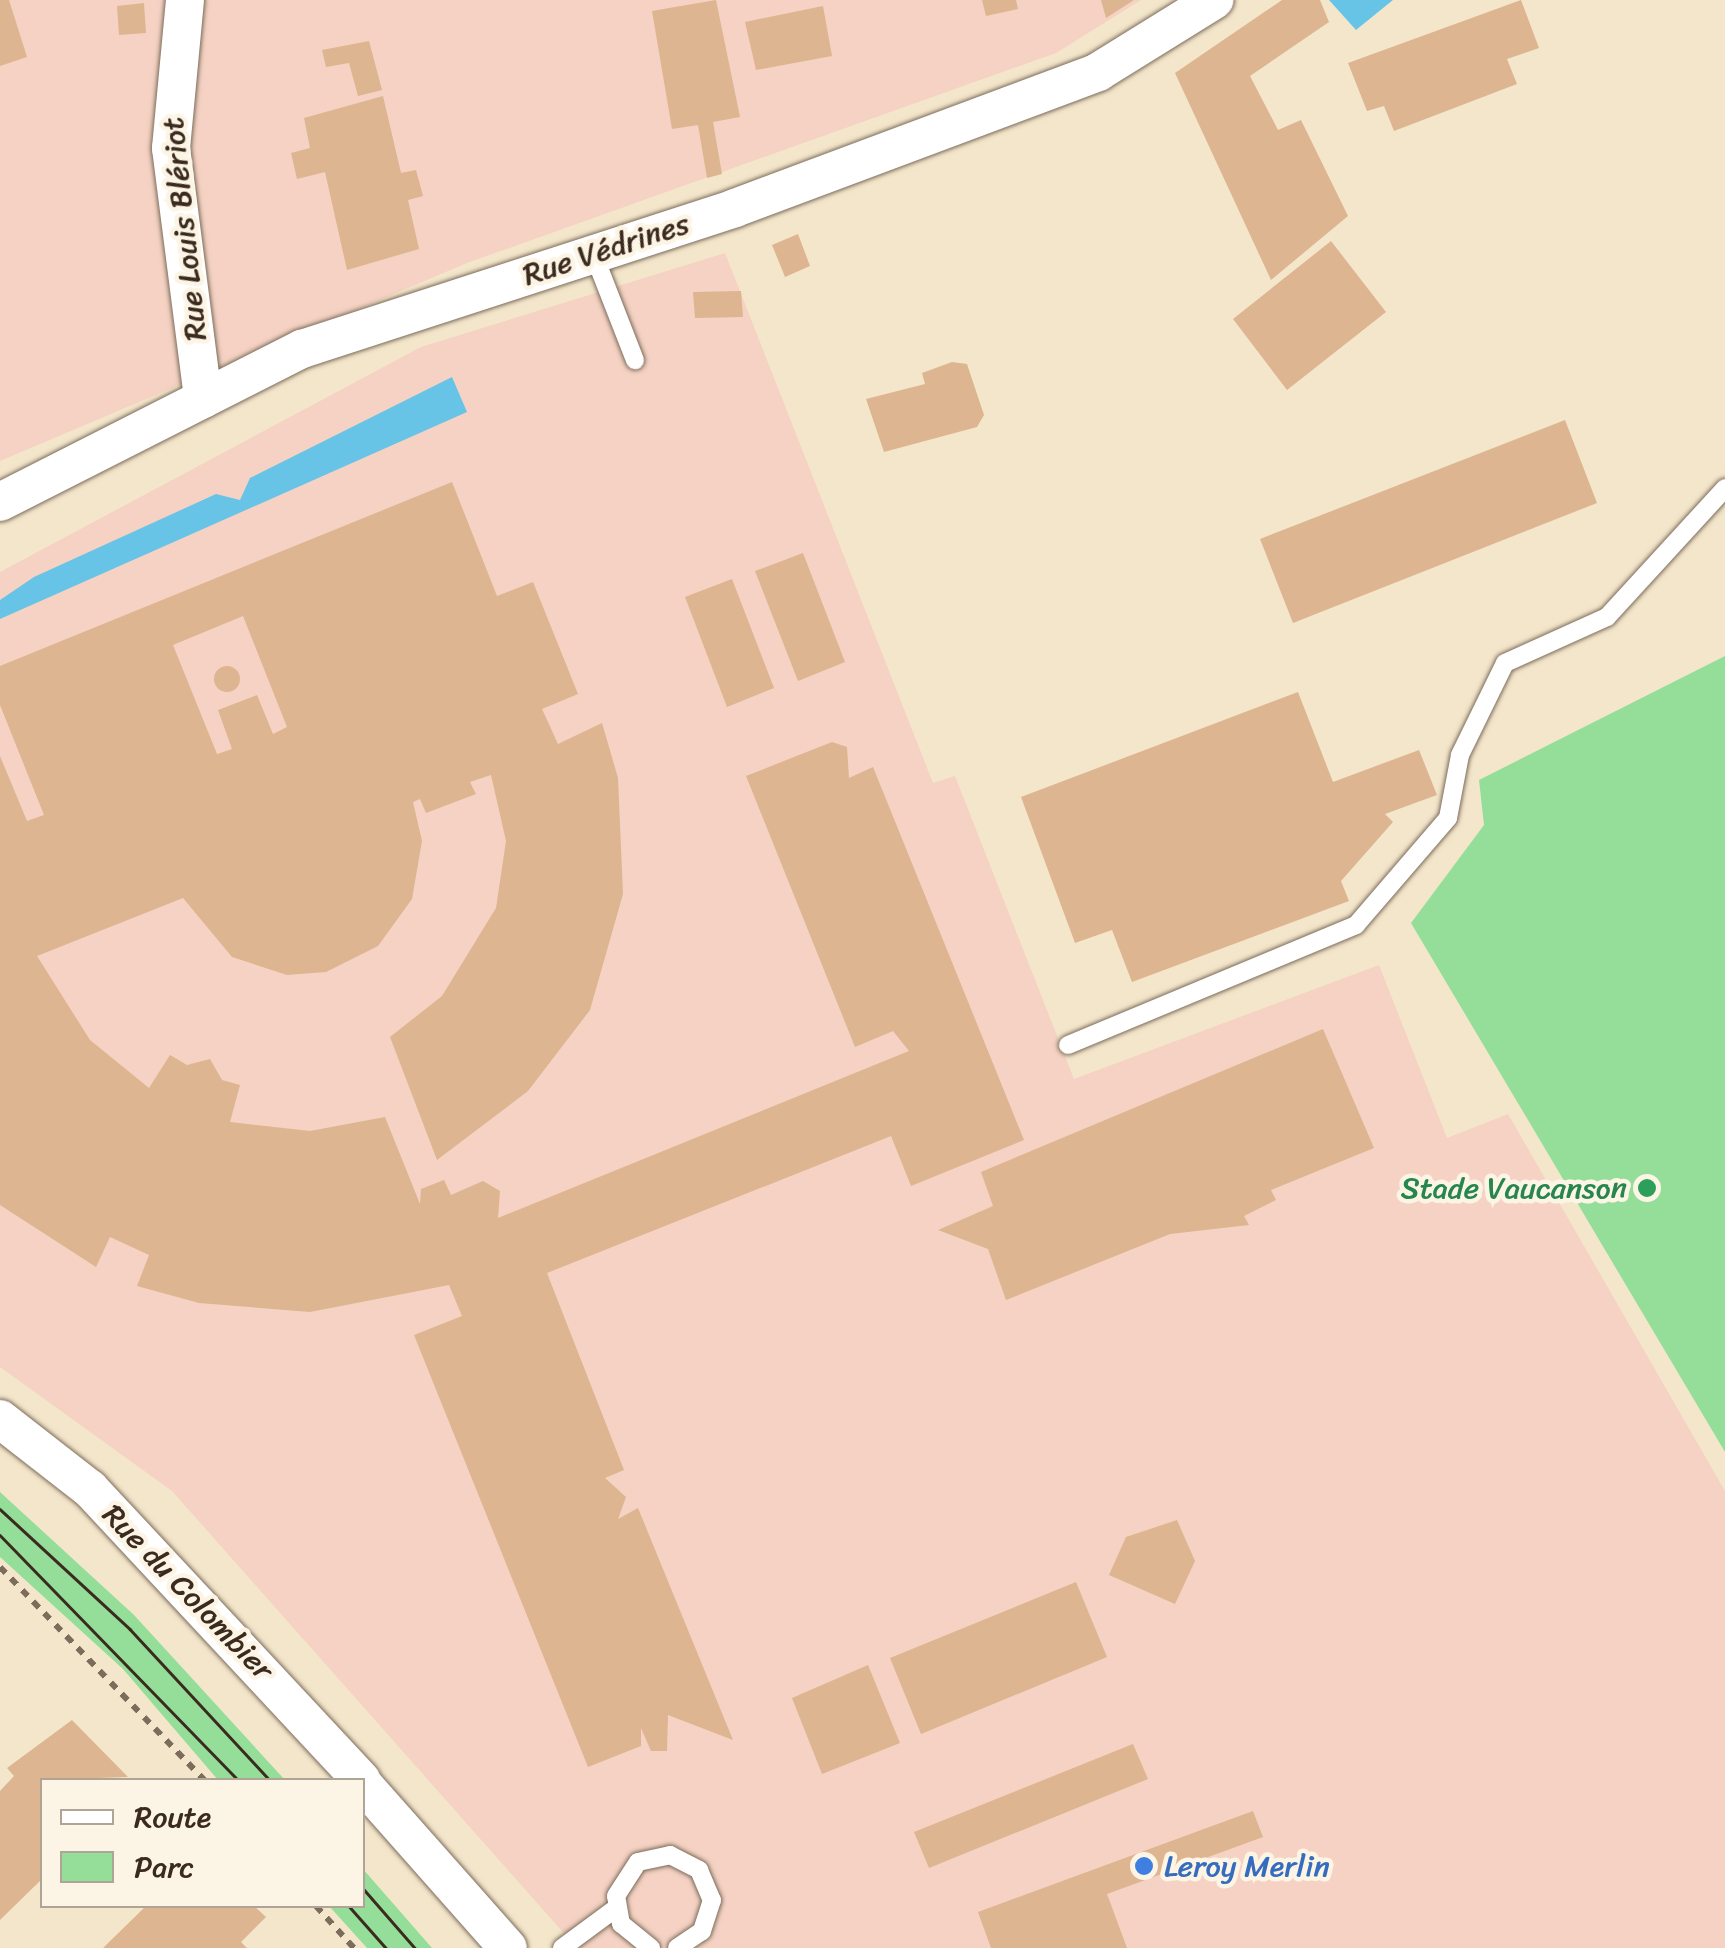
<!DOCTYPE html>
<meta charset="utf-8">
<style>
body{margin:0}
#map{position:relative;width:1725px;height:1948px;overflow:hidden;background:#f4e6cb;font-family:Sriracha,sans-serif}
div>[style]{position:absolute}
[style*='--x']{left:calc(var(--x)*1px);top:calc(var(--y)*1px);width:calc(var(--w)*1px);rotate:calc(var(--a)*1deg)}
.built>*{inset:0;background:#f5d2c3}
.green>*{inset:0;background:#94de9a}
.water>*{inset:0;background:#68c4e6}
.building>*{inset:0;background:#ddb590}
.round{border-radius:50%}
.path>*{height:6px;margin-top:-3px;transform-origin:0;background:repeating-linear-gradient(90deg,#7c6c5b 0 8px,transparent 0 16px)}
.roads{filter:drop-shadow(0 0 2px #7c6c5b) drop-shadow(0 0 2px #7c6c5b)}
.lane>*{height:18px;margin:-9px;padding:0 9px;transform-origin:9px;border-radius:9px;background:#fff}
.street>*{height:38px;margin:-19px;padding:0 19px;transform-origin:19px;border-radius:19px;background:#fff}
.tram>*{height:2.5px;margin:-1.25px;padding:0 1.25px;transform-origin:1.25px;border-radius:1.25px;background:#3b2a1e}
.dots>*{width:28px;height:28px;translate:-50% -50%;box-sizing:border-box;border:5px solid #fcf5e5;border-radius:50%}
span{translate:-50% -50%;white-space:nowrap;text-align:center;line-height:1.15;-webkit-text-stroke:9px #fcf5e5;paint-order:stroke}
.street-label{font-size:30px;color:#3b2a1e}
.leisure-label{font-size:30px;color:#27864d}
.right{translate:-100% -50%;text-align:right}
.shop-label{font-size:30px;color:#366cbe}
.left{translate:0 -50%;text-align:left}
.legend{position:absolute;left:40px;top:1778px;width:325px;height:130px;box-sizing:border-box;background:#fcf5e5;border:2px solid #afa495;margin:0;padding:12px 18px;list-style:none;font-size:30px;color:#3b2a1e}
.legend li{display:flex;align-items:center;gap:20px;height:50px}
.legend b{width:50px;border:2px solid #afa495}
</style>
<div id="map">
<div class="built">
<div style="clip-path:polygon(0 0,1141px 0,1056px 53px,467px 263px,0 461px)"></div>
<div style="clip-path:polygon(725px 253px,933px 783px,955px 776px,1074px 1079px,1379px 965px,1447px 1138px,1508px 1114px,1725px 1491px,1725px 1948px,577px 1948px,172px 1491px,0 1367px,0 572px,421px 347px)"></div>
</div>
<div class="green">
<div style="clip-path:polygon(1725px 656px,1725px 1452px,1411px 923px,1484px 825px,1479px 780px)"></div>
<div style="clip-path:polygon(0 1492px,134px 1615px,285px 1780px,218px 1780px,123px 1669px,0 1557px)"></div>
<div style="clip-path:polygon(363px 1869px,432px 1948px,367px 1948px,329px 1906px,362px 1906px)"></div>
</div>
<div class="water">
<div style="clip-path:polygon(1329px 0,1393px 0,1356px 30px)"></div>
<div style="clip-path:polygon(452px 377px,467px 412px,0 619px,0 600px,34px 577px,216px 494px,240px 500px,250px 478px)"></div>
</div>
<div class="building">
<div style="clip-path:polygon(0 0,9px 0,27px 57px,0 66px)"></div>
<div style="clip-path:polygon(716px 0,740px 117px,713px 122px,722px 174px,707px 178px,698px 125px,672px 129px,652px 11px)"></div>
<div style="clip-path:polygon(982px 0,1016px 0,1018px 9px,986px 16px)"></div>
<div style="clip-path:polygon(1101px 0,1134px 0,1106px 18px)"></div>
<div style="clip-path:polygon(1282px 0,1320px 0,1329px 22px,1250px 76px,1278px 130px,1301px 120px,1348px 216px,1271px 280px,1175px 73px)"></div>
<div style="clip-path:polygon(1521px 0,1539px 48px,1507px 59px,1517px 84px,1394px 131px,1384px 106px,1367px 111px,1348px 63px)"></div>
<div style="clip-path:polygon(144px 3px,146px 33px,119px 35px,117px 6px)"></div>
<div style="clip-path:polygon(823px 6px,832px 56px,756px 70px,745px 22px)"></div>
<div style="clip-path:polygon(369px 41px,382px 90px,358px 96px,349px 63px,326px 67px,322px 50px)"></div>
<div style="clip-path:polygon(383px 96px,401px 173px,416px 170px,423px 196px,408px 200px,419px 249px,347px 270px,325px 172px,297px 179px,291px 153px,310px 148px,304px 118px)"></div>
<div style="clip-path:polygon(798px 234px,810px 266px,785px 277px,772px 245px)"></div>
<div style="clip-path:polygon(1331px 241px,1386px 312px,1287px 390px,1233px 319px)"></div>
<div style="clip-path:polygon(741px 291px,743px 317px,695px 318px,693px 292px)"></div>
<div style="clip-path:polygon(952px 362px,967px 364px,984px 415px,977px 427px,884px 452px,866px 399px,925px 384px,922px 373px)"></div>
<div style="clip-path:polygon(1565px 420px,1597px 503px,1293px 623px,1260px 539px)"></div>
<div style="clip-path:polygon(evenodd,452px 482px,497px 596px,533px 582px,578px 694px,542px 709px,558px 744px,602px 723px,618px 778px,623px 894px,590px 1010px,528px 1091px,437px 1160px,390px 1037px,442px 996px,496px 908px,506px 841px,491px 775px,470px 782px,476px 794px,426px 813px,420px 799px,413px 802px,422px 841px,412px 899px,378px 946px,326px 972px,287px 975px,232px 957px,183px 898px,37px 956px,90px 1040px,149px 1088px,170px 1055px,187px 1065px,210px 1059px,222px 1080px,240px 1085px,230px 1122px,310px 1131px,385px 1117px,420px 1204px,421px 1189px,444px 1180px,451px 1195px,483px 1181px,500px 1191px,498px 1218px,909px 1051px,893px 1031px,855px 1047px,746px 776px,832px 742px,847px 747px,849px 778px,873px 767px,1024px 1140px,911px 1186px,891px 1136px,547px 1273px,624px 1470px,605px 1478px,626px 1497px,618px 1519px,638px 1508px,733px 1740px,668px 1715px,667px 1751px,651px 1751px,641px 1728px,641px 1746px,588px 1767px,414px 1335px,462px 1316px,449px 1285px,310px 1312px,199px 1303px,137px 1286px,149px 1255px,110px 1237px,96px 1267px,0 1205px,0 756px,27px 821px,44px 815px,0 705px,0 666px,452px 482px,243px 616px,287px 727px,273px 734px,257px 695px,218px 710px,232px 749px,217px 754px,173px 645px,243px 616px)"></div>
<div style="clip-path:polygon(803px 553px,845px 662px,798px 681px,755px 571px)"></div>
<div style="clip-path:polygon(732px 579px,774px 688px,727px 707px,685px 597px)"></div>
<div class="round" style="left:214px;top:666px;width:26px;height:26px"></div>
<div style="clip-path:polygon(1298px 692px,1333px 782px,1419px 750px,1437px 795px,1385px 814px,1393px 822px,1341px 881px,1349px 901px,1132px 982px,1112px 930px,1075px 943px,1021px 797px)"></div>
<div style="clip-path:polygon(1323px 1029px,1374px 1148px,1271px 1190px,1276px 1200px,1244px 1216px,1249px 1225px,1170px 1234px,1006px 1300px,988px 1249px,938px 1230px,993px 1206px,981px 1172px)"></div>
<div style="clip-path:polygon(1177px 1520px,1195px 1561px,1175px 1604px,1109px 1575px,1126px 1537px)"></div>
<div style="clip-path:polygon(1076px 1582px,1107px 1657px,921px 1734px,890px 1658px)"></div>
<div style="clip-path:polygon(868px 1665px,900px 1743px,822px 1774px,792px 1698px)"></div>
<div style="clip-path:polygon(72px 1720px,128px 1777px,42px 1780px,42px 1879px,0 1920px,0 1791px,14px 1776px,7px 1768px)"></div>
<div style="clip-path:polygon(1133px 1744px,1148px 1779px,929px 1868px,914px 1832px)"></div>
<div style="clip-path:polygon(1253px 1811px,1263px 1837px,1107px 1894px,1127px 1948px,991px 1948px,978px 1912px)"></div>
<div style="clip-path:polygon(146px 1906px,254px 1906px,266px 1917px,241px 1942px,247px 1948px,103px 1948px)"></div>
</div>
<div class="path">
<div style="--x:0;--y:1567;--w:295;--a:46.2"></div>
<div style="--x:316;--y:1906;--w:57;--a:47.9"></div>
</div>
<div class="roads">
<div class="lane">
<div style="--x:594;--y:255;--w:113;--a:68.7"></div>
<div style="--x:1068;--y:1045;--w:312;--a:-22.6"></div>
<div style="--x:1356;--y:925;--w:141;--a:-49.3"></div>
<div style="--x:1448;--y:818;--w:64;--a:-79.2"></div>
<div style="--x:1460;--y:755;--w:102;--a:-63.9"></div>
<div style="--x:1505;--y:663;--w:112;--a:-24.3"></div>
<div style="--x:1607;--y:617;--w:175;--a:-47.5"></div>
<div style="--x:562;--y:1948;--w:67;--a:-36.5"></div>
<div style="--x:651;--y:1948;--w:38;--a:-141"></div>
<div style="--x:621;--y:1924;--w:28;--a:-100"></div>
<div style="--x:616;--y:1896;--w:40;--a:-57.1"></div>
<div style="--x:638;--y:1862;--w:33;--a:-12"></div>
<div style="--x:670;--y:1855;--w:33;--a:27"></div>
<div style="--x:699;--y:1870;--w:33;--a:67"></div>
<div style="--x:712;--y:1900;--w:33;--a:108"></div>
<div style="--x:702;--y:1931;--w:30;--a:146"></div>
</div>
<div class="street">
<div style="--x:185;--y:0;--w:149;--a:95.4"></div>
<div style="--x:171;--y:148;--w:253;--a:82.7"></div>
<div style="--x:0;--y:502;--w:339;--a:-26.9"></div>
<div style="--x:302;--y:349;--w:455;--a:-18"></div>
<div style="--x:735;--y:208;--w:388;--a:-20.5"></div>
<div style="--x:1098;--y:72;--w:137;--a:-31.8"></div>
<div style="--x:0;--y:1419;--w:114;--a:37.9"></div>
<div style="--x:90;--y:1489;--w:398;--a:47"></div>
<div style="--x:362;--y:1783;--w:220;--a:48.5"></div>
</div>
</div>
<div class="tram">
<div style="--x:0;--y:1509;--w:177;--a:42.7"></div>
<div style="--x:130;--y:1629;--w:206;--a:47.2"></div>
<div style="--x:0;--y:1535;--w:342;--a:45.8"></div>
<div style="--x:362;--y:1887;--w:81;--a:49"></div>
<div style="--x:349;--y:1906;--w:56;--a:48.6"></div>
</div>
<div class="dots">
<div style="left:1647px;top:1188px;background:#2e9e5b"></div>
<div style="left:1144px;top:1866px;background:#3f7fe0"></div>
</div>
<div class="street-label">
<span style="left:184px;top:229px;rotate:-96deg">Rue Louis Blériot</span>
<span style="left:606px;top:249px;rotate:-18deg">Rue Védrines</span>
<span style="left:188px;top:1592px;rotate:46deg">Rue du Colombier</span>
</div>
<div class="leisure-label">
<span class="right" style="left:1627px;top:1188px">Stade Vaucanson</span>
</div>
<div class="shop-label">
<span class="left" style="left:1164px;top:1866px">Leroy Merlin</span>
</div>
<ul class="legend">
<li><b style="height:12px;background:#fff"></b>Route</li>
<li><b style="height:28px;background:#94de9a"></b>Parc</li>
</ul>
</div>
